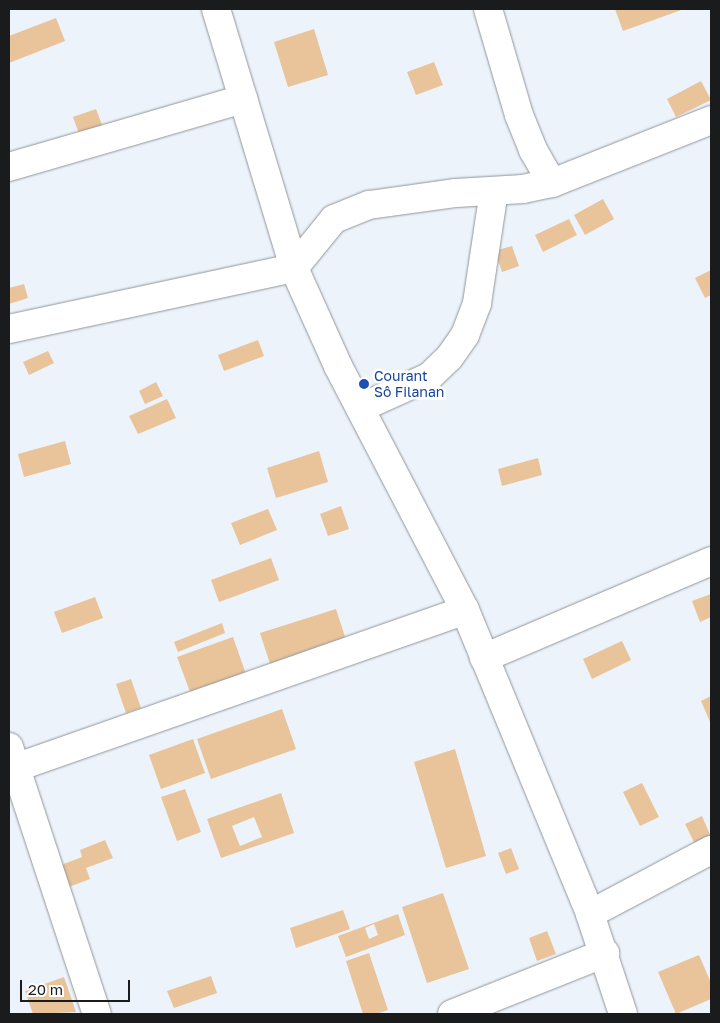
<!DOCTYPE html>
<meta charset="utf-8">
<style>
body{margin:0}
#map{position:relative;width:720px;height:1023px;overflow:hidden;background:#edf3fa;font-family:"Golos Text",sans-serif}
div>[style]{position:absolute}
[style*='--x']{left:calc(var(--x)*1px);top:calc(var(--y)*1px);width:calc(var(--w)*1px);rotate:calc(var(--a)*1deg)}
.building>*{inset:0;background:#e9c399}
.roads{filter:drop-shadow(0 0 1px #90959c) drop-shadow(0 0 1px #90959c)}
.minor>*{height:28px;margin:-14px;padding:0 14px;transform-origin:14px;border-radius:14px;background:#fff}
.dots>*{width:14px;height:14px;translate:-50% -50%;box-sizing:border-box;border:2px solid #fff;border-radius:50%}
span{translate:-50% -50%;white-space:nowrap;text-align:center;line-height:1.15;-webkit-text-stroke:5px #fff;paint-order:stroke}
.transit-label{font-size:14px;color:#164399}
.left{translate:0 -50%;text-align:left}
.frame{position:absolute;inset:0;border:10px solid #191b1d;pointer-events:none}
.scale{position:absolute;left:20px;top:980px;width:110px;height:22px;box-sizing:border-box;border:2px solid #191b1d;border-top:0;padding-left:6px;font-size:15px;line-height:18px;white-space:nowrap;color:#191b1d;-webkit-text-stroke:4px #fff;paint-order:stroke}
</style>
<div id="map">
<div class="building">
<div style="clip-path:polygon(615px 9px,684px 9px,623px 31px)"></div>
<div style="clip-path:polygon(56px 18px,65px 41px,9px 63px,9px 36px)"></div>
<div style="clip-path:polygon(314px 29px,328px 75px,288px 87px,274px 42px)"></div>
<div style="clip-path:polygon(434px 62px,443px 85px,416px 95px,407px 72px)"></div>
<div style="clip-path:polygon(701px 81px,711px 100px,676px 117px,667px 99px)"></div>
<div style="clip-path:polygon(96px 109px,104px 130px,81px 139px,73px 117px)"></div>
<div style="clip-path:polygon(603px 199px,614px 219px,585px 235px,574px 215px)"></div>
<div style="clip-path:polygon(569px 219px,577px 235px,543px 252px,535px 235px)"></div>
<div style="clip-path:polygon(512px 246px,519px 266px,502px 272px,495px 251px)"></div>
<div style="clip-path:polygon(711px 270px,711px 295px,705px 298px,695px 278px)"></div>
<div style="clip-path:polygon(24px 284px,28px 298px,9px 304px,9px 288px)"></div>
<div style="clip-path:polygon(258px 340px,264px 356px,224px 371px,218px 355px)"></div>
<div style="clip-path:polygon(48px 351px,54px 363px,29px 375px,23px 362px)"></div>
<div style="clip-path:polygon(156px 382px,163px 396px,145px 404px,139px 391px)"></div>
<div style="clip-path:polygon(167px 399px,176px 418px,138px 434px,129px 416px)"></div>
<div style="clip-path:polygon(65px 441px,71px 464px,24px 477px,18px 454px)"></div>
<div style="clip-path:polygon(319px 451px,328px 482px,276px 498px,267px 468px)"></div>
<div style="clip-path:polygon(538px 458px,542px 475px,502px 486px,498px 469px)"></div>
<div style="clip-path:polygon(341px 506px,349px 529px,328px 536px,320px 514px)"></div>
<div style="clip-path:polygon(268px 509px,277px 530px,240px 545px,231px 523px)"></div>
<div style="clip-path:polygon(271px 558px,279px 580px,219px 602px,211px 580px)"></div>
<div style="clip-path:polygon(711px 594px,711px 617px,700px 622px,692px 601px)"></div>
<div style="clip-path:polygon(95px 597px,103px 618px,62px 633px,54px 612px)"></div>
<div style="clip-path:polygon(336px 609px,349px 649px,273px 673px,260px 633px)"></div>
<div style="clip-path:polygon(222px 623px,225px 633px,178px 652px,174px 642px)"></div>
<div style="clip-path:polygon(233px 637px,247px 677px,192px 697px,177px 657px)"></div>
<div style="clip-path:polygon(622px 641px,631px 660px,592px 679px,583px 659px)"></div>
<div style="clip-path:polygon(131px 679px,141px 708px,126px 713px,116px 684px)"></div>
<div style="clip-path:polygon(711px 696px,711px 724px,701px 701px)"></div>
<div style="clip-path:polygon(282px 709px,296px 749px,211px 779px,197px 739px)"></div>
<div style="clip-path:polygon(193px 739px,205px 773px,161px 789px,149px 755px)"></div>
<div style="clip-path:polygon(455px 749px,486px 856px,446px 868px,414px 762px)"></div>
<div style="clip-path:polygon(642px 783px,659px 817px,640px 826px,623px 792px)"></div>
<div style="clip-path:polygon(185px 789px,201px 832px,177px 841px,161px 797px)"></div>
<div style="clip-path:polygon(evenodd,281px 793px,294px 833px,221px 858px,207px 819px,281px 793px,254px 817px,262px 837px,240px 846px,232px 826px,254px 817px)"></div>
<div style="clip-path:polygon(702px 816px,711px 837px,695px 844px,685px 824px)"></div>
<div style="clip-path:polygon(105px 840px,113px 858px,86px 868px,90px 879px,69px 887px,61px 865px,82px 857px,80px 850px)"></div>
<div style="clip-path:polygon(511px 848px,519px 869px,506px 874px,498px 853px)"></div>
<div style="clip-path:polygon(443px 893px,469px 969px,427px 983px,402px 907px)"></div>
<div style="clip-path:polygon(343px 910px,350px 929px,296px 948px,290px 928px)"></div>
<div style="clip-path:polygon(evenodd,398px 914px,405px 935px,346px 957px,338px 936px,398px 914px,374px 924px,378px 935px,369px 939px,365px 928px,374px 924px)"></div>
<div style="clip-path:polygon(547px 931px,556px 954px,537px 961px,529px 938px)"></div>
<div style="clip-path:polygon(369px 953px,388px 1010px,376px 1014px,363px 1014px,346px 961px)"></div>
<div style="clip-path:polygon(699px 955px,711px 983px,711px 999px,676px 1014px,658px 972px)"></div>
<div style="clip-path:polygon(211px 976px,217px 993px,174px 1008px,167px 991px)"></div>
<div style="clip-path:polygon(64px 977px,76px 1012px,33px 1014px,25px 991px)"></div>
</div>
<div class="roads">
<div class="minor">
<div style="--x:216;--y:9;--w:270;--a:73.2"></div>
<div style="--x:294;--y:268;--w:107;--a:65.8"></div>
<div style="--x:338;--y:366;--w:275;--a:62.5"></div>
<div style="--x:465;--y:610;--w:329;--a:67.6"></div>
<div style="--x:590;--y:914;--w:105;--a:71.7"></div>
<div style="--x:488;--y:9;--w:110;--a:73.7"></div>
<div style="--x:519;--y:115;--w:38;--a:68"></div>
<div style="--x:533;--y:150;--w:38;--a:60"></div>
<div style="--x:9;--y:167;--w:244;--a:-16.2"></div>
<div style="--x:9;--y:329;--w:291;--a:-12.1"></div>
<div style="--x:294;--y:268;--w:63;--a:-50.8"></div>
<div style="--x:334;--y:219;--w:38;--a:-22"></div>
<div style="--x:369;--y:205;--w:88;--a:-7.9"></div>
<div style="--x:456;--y:193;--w:67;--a:-3.4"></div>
<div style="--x:523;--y:189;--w:30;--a:-12"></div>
<div style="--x:552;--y:183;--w:171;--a:-21.6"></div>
<div style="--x:360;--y:408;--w:76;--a:-24.2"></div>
<div style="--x:429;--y:377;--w:28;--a:-44"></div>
<div style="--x:449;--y:358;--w:28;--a:-55"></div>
<div style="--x:465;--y:335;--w:34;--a:-69"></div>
<div style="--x:477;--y:303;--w:113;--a:-81.4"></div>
<div style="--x:484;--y:658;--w:247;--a:-23.1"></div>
<div style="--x:9;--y:747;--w:281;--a:71.8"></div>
<div style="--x:9;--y:770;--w:483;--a:-19.3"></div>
<div style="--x:590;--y:914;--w:137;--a:-27.9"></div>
<div style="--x:452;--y:1014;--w:165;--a:-21.7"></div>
</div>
</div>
<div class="dots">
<div style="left:364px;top:384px;background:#1a4fb4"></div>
</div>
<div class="transit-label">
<span class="left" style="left:374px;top:384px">Courant<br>Sô Filanan</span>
</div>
<div class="frame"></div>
<div class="scale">20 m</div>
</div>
